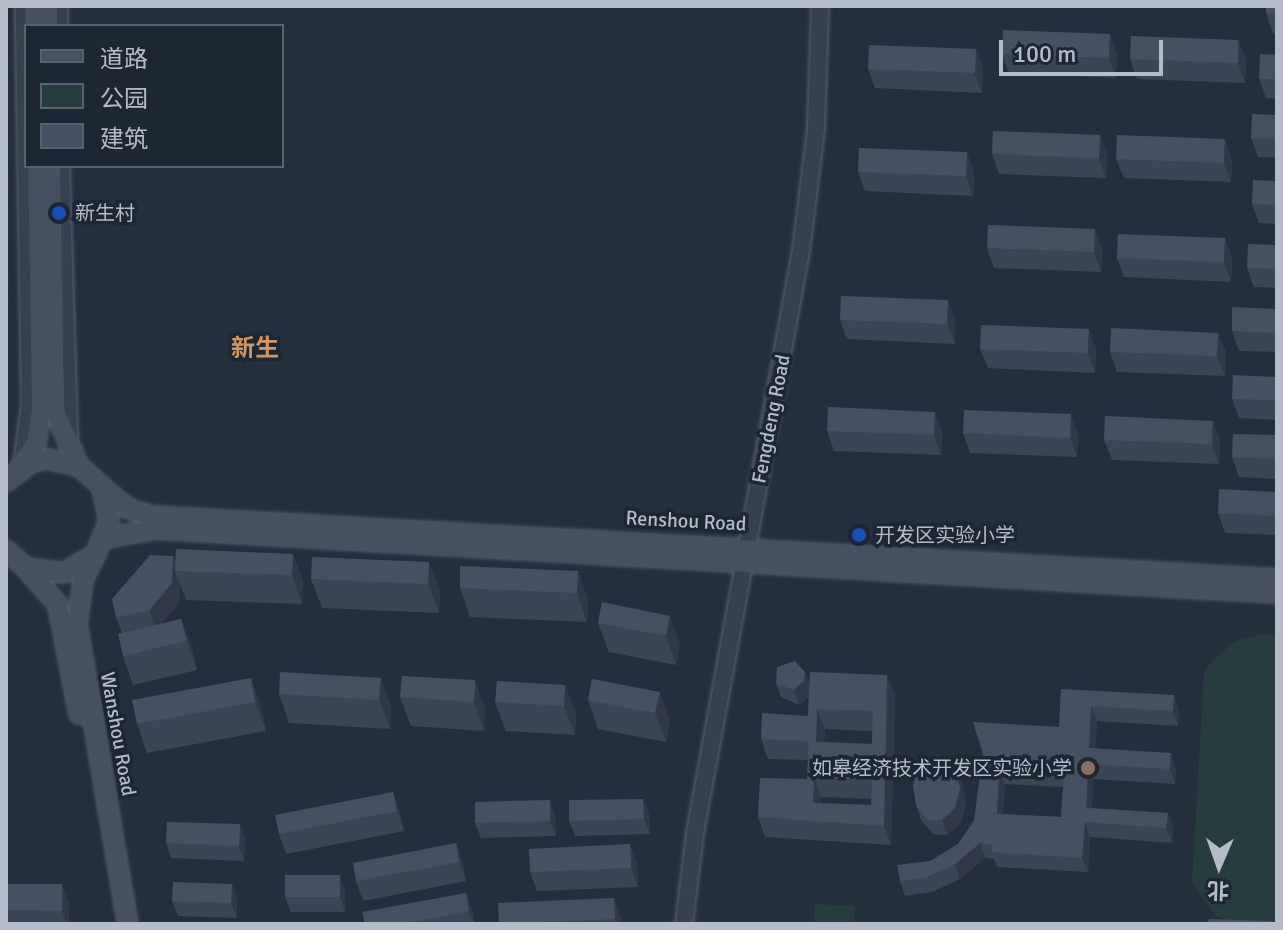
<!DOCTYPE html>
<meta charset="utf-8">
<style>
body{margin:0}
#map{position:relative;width:1283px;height:930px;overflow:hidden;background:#242f3e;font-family:Signika,"Noto Sans SC",sans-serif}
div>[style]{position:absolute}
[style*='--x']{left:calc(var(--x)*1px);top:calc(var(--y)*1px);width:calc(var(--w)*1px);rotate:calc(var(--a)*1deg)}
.green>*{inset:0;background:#263c3f}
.roads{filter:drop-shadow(0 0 2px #565f6c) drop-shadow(0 0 2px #565f6c)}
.minor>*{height:12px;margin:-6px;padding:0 6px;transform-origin:6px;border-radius:6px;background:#38414e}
.tertiary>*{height:16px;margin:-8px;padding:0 8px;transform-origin:8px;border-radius:8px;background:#38414e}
.secondary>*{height:18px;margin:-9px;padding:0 9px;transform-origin:9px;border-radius:9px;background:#465061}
.wall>*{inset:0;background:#3b4654}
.shaded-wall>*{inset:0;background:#303945}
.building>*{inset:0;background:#455162}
.dots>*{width:22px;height:22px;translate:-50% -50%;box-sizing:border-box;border:4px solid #1d2633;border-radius:50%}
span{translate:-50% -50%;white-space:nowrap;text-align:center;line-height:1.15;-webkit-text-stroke:7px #1d2633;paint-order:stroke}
.poi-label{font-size:20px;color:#b4bcc9}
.left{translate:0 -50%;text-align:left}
.right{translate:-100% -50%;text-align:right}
.street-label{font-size:20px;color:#b4bcc9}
.quarter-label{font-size:24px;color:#d59563;font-weight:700}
.frame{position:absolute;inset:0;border:8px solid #b4bcc9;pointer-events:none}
.legend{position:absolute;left:24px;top:24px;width:260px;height:144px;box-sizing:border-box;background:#1d2633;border:2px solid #59626f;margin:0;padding:10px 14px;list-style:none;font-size:24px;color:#b4bcc9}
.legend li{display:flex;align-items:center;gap:16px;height:40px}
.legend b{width:40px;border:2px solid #59626f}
.north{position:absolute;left:1179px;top:826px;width:80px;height:80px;-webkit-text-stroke:6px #1d2633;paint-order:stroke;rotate:182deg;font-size:22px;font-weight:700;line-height:32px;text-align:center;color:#b4bcc9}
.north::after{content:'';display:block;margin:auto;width:28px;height:36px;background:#b4bcc9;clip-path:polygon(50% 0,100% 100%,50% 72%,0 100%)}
.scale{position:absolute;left:999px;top:40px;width:164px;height:36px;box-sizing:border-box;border:4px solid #b4bcc9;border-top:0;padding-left:10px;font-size:24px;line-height:28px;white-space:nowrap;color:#b4bcc9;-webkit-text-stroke:6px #1d2633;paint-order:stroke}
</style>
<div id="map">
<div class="green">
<div style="clip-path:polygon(1264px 634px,1277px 636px,1277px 922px,1234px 923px,1216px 916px,1192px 883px,1204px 674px,1211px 662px,1235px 641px)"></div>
<div style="clip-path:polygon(815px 904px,855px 906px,854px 924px,814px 924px)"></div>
</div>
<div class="roads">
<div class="minor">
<div style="--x:61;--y:6;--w:20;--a:90"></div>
<div style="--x:63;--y:166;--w:270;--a:88.3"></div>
<div style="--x:21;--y:458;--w:54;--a:-82.6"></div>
<div style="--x:28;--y:404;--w:398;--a:-90.9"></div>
</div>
<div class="tertiary">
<div style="--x:684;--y:924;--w:92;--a:-83.1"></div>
<div style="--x:695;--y:833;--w:592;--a:-79.68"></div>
<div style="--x:801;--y:251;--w:124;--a:-83"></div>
<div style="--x:816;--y:128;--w:122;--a:-88.1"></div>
</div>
<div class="secondary">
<div style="--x:35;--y:6;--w:20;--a:90"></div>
<div style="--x:48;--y:6;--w:20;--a:90"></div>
<div style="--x:51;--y:166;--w:246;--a:89.1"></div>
<div style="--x:55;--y:412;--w:59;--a:66"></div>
<div style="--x:18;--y:470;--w:33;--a:-57"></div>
<div style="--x:36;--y:442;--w:33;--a:-81"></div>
<div style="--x:41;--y:409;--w:243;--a:-90.9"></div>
<div style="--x:6;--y:482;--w:33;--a:-38"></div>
<div style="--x:32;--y:462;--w:16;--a:-11"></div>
<div style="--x:48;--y:459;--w:32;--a:13"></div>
<div style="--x:79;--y:466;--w:31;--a:42"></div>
<div style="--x:102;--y:487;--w:35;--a:78"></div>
<div style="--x:109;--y:521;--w:35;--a:112"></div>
<div style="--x:96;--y:554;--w:38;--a:150"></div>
<div style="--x:63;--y:573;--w:37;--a:-172"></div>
<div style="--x:26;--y:568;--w:27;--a:-138"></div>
<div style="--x:102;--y:487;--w:33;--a:40"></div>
<div style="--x:127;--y:508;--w:24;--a:19"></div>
<div style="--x:150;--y:516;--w:1129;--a:3.2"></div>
<div style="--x:106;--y:538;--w:51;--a:-10.2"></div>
<div style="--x:156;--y:529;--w:1123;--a:3.27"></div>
<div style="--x:96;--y:554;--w:29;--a:117"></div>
<div style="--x:83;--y:580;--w:44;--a:97.8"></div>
<div style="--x:77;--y:624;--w:304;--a:80.4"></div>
<div style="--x:26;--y:568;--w:49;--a:49.1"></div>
<div style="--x:58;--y:605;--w:111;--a:79.1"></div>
</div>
</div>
<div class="wall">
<div style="clip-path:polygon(1277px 6px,1277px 33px,1273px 33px,1266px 13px)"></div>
<div style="clip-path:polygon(1238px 40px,1246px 59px,1245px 83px,1137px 79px,1130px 59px)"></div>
<div style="clip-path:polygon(976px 49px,983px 69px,982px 93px,875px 88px,868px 69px)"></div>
<div style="clip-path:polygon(1002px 54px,1117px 54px,1116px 78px,1009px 73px)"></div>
<div style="clip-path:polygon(1277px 55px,1277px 99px,1266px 98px,1259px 79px)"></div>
<div style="clip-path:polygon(1277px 115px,1277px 158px,1258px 157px,1251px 138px)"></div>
<div style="clip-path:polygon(1100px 135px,1107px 155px,1106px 178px,999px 174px,992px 154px)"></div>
<div style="clip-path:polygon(1116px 159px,1232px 159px,1231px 182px,1124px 178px)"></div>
<div style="clip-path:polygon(858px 172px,974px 172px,973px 196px,865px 191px)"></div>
<div style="clip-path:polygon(1277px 181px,1277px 224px,1259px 223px,1252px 204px)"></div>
<div style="clip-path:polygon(1277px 245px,1277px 288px,1254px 287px,1247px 268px)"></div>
<div style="clip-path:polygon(987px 248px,1102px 248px,1101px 272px,994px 268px)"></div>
<div style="clip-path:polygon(1117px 258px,1232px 258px,1231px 282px,1124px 277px)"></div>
<div style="clip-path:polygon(1277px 309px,1277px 352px,1239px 351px,1232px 331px)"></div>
<div style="clip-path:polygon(840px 320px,955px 320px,955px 344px,847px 339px)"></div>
<div style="clip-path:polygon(1218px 333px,1226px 352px,1225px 376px,1117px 372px,1110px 352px)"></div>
<div style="clip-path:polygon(980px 349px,1096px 349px,1095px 373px,988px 368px)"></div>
<div style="clip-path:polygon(1277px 377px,1277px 420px,1239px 418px,1232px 399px)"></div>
<div style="clip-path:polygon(827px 431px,942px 431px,941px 455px,834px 451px)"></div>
<div style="clip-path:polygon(963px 433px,1078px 434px,1077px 457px,970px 453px)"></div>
<div style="clip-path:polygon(1277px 435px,1277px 479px,1239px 477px,1232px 457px)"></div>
<div style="clip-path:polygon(1104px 440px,1220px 440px,1219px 464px,1112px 460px)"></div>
<div style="clip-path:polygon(1277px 492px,1277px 535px,1225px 533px,1218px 513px)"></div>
<div style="clip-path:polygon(293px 554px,303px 582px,302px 604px,186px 600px,180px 584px,179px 603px,161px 624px,181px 619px,192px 648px,197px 670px,133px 685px,123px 656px,122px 633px,116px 617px,173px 556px,175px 562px)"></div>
<div style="clip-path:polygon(429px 562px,440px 591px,439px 613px,322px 608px,311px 579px)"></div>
<div style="clip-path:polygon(578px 571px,588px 600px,587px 622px,470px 617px,460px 588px)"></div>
<div style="clip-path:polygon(602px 602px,680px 644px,676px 665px,609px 652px,598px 623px)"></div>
<div style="clip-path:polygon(251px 678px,261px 707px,266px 731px,147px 753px,137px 724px)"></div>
<div style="clip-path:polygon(381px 678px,391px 707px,390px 729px,289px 723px,279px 694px)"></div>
<div style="clip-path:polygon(592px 679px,670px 721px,666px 742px,598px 729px,588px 700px)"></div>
<div style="clip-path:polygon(475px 680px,485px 709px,484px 731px,411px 726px,400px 697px)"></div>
<div style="clip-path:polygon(evenodd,776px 683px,810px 684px,895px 695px,891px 845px,765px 837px,758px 817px,807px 779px,808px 760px,768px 759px,761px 739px,808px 716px,809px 697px,799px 705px,781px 697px,776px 683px,825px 729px,872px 731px,872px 744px,824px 742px,825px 729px,776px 683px,821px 797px,871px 799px,871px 805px,821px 803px,821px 797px)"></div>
<div style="clip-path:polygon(565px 685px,576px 714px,575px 735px,506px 731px,495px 702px)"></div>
<div style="clip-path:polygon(evenodd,1061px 689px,1179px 710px,1178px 726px,1097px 721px,1095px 748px,1176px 768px,1175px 784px,1093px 779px,1092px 808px,1168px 813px,1173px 828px,1172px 843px,1090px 837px,1088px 872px,997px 867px,994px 859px,985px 858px,960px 879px,932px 892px,905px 896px,900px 881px,958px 844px,974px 821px,983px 754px,1059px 727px,1061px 689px,1005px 784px,1063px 787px,1061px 817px,1003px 814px,1005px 784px)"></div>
<div style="clip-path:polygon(956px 768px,962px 782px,966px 803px,961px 823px,947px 835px,933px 834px,921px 820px,916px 805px)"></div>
<div style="clip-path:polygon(393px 792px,400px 812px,404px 831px,286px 854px,279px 834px)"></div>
<div style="clip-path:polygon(643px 799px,649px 813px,650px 834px,575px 836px,569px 821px)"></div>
<div style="clip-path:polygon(550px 800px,555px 815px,556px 836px,481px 838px,475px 823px)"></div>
<div style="clip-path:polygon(240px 824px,245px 839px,244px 861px,171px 858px,166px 843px)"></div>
<div style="clip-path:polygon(456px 843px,463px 863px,466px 881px,363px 901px,356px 881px)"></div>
<div style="clip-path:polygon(630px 844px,637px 864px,638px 887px,537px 891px,530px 872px)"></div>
<div style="clip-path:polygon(6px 884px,62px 884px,69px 904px,69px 924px,6px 924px)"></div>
<div style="clip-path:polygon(232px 884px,237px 899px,237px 918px,178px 916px,172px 901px)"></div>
<div style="clip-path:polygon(345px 889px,345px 912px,291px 912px,285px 897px)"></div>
<div style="clip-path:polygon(466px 893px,473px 912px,475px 924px,365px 924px)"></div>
<div style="clip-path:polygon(621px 918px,622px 924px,499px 924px)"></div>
</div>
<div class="shaded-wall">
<div style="clip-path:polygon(1110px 34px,1117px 54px,1116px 78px,1109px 58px)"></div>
<div style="clip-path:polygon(1238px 40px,1246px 59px,1245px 83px,1238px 63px)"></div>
<div style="clip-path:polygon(976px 49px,983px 69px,982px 93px,975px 73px)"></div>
<div style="clip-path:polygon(1100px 135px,1107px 155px,1106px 178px,1099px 158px)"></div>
<div style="clip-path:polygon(1225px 139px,1232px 159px,1231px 182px,1224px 163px)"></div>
<div style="clip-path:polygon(967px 152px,974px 172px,973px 196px,966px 176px)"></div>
<div style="clip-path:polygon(1095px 229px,1102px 248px,1101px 272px,1094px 252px)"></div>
<div style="clip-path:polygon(1225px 238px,1232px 258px,1231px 282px,1224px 262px)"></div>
<div style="clip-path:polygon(948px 300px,955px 320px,955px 344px,947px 324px)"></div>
<div style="clip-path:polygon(1089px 329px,1096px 349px,1095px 373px,1088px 353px)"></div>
<div style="clip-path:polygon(1218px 333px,1226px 352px,1225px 376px,1217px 356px)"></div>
<div style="clip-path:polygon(935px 412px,942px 431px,941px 455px,934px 435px)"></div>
<div style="clip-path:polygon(1071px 414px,1078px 434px,1077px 457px,1070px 438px)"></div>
<div style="clip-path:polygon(1213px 421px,1220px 440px,1219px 464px,1212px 444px)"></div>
<div style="clip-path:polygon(293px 554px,303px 582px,302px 604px,292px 575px)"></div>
<div style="clip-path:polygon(173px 556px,178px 571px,175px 571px,180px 584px,179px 603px,156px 630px,149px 611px)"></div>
<div style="clip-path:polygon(429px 562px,440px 591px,439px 613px,428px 584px)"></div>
<div style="clip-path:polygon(578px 571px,588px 600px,587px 622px,577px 593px)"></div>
<div style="clip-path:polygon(670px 616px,680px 644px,676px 665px,666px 636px)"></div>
<div style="clip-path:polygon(181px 619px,192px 648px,197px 670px,187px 641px)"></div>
<div style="clip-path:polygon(805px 672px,811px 687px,810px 696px,799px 705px,794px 690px)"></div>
<div style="clip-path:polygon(887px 675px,895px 695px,891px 845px,884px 826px)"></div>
<div style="clip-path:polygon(251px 678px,261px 707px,266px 731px,255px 702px)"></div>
<div style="clip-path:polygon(381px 678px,391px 707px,390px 729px,379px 700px)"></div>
<div style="clip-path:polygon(475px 680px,485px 709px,484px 731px,474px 702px)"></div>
<div style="clip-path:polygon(565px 685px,576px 714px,575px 735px,564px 706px)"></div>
<div style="clip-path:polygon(660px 692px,670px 721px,666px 742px,655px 713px)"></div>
<div style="clip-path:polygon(1174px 695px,1179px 710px,1178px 726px,1173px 711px)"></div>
<div style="clip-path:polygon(1091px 706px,1097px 721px,1094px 763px,1089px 748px)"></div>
<div style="clip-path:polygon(817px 709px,825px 729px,823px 761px,816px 742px)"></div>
<div style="clip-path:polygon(1171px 753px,1176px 768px,1175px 784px,1170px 769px)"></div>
<div style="clip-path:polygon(1088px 764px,1093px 779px,1091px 823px,1086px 808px)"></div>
<div style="clip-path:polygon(956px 768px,962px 782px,966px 803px,961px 823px,947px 835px,942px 820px)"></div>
<div style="clip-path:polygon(999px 769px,1005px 784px,1002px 828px,997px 814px)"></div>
<div style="clip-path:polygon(814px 777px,821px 797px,820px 822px,813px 803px)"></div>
<div style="clip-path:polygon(393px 792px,400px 812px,404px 831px,397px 811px)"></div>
<div style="clip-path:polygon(643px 799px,649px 813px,650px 834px,644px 819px)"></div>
<div style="clip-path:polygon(550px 800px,555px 815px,556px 836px,550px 821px)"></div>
<div style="clip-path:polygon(1168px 813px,1173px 828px,1172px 843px,1166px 828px)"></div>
<div style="clip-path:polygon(1085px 822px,1090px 837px,1088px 872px,1082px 858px)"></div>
<div style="clip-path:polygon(240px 824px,245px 839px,244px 861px,239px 846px)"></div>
<div style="clip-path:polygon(456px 843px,463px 863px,466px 881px,459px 862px)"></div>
<div style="clip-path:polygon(980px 843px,985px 858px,960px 879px,955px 864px)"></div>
<div style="clip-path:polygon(630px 844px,637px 864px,638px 887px,631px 868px)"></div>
<div style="clip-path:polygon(340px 875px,345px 889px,345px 912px,340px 897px)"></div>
<div style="clip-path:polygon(62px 884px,69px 904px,69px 924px,67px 924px,62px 911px)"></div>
<div style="clip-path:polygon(232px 884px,237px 899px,237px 918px,231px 903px)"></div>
<div style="clip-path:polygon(466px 893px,473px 912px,475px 924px,474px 924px,469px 911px)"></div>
<div style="clip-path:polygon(614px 898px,621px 918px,622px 924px,617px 924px,615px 919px)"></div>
</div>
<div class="building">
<div style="clip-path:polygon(1266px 6px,1277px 6px,1277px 14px,1266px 13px)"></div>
<div style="clip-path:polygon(1003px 30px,1110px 34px,1109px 58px,1002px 54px)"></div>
<div style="clip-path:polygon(1131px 36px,1238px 40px,1238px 63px,1130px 59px)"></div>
<div style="clip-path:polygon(869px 45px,976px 49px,975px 73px,868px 69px)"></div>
<div style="clip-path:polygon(1260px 54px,1277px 55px,1277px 79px,1259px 79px)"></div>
<div style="clip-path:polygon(1252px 114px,1277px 115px,1277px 139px,1251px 138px)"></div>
<div style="clip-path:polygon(993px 131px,1100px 135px,1099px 158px,992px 154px)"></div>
<div style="clip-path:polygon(1117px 135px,1225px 139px,1224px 163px,1116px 159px)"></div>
<div style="clip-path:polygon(859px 148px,967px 152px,966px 176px,858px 172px)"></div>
<div style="clip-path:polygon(1253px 180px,1277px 181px,1277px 205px,1252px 204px)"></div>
<div style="clip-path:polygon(988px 225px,1095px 229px,1094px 252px,987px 248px)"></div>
<div style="clip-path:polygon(1118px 234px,1225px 238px,1224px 262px,1117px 258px)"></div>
<div style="clip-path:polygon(1248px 244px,1277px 245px,1277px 269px,1247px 268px)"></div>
<div style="clip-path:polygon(841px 296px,948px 300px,947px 324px,840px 320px)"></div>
<div style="clip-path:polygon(1232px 307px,1277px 309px,1277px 333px,1232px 331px)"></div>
<div style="clip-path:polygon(981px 325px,1089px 329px,1088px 353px,980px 349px)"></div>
<div style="clip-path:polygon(1111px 328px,1218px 333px,1217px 356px,1110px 352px)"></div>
<div style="clip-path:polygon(1233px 375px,1277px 377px,1277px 400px,1232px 399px)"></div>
<div style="clip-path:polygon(828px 407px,935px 412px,934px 435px,827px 431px)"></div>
<div style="clip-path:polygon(964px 410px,1071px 414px,1070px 438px,963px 433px)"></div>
<div style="clip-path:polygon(1105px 416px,1213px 421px,1212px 444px,1104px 440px)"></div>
<div style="clip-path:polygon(1233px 434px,1277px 435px,1277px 459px,1232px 457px)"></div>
<div style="clip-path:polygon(1219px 489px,1277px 492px,1277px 516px,1218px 513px)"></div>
<div style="clip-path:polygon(176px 549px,293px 554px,292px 575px,175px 571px)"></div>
<div style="clip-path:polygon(150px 555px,173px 556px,172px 583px,149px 611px,116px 617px,112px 599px)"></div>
<div style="clip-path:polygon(312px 557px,429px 562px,428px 584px,311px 579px)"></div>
<div style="clip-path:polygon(460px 566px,578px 571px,577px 593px,460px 588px)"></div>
<div style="clip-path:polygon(602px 602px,670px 616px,666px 636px,598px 623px)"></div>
<div style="clip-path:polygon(181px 619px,187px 641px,123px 656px,118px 634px)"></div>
<div style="clip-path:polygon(795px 661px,805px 672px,804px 681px,794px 690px,776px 683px,777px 667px)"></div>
<div style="clip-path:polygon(280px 672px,381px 678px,379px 700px,279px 694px)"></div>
<div style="clip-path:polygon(evenodd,810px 672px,887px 675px,884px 826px,758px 817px,760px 778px,807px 779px,809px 741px,761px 739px,762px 713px,808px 716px,810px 672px,817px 709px,873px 711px,872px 744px,816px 742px,817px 709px,810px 672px,814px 777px,872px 780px,871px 805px,813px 803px,814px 777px)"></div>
<div style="clip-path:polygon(402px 676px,475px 680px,474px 702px,400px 697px)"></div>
<div style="clip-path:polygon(251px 678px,255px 702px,137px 724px,132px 700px)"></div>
<div style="clip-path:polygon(592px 679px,660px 692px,655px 713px,588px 700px)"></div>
<div style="clip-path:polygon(497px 681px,565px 685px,564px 706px,495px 702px)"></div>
<div style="clip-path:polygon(evenodd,1061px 689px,1174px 695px,1173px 711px,1091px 706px,1089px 748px,1171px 753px,1170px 769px,1088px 764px,1086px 808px,1168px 813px,1166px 828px,1085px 822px,1082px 858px,991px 852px,992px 844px,980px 843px,955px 864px,927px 877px,900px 881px,897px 865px,930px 861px,958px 844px,974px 821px,983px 754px,973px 722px,1059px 727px,1061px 689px,999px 769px,1064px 773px,1061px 817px,997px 814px,999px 769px)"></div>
<div style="clip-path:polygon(938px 755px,956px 768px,960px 788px,955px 808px,942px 820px,928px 820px,916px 805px,913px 786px,920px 762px)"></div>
<div style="clip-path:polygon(393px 792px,397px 811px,279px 834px,275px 815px)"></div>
<div style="clip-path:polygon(643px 799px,644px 819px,569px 821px,569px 800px)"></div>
<div style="clip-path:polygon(550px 800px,550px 821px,475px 823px,475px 802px)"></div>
<div style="clip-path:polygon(167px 822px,240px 824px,239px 846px,166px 843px)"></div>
<div style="clip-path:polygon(456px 843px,459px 862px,356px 881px,353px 863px)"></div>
<div style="clip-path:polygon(630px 844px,631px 868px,530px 872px,529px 849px)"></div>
<div style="clip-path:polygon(285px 875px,340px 875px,340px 897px,285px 897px)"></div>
<div style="clip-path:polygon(173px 882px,232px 884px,231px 903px,172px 901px)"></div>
<div style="clip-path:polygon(6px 884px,62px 884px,62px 911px,6px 910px)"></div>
<div style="clip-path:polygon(466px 893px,469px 911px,401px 924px,365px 924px,362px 912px)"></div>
<div style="clip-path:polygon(614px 898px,615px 919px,499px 924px,498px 903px)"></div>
<div style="clip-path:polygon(1209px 919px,1271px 921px,1274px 924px,1206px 924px)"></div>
</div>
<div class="dots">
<div style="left:59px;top:213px;background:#1a4fb4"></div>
<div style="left:859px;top:535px;background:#1a4fb4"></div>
<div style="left:1088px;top:768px;background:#8d6e63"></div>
</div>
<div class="poi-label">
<span class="left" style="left:75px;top:213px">新生村</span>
<span class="left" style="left:875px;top:535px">开发区实验小学</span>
<span class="right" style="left:1072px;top:768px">如皋经济技术开发区实验小学</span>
</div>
<div class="street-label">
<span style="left:771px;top:419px;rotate:-79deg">Fengdeng Road</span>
<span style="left:686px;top:521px;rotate:3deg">Renshou Road</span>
<span style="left:118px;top:734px;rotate:80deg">Wanshou Road</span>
</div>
<div class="quarter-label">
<span style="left:255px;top:349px">新生</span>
</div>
<div class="frame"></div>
<ul class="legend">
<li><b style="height:10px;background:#465061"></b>道路</li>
<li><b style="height:22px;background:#263c3f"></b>公园</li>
<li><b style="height:22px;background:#455162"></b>建筑</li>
</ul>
<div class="north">北</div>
<div class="scale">100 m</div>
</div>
